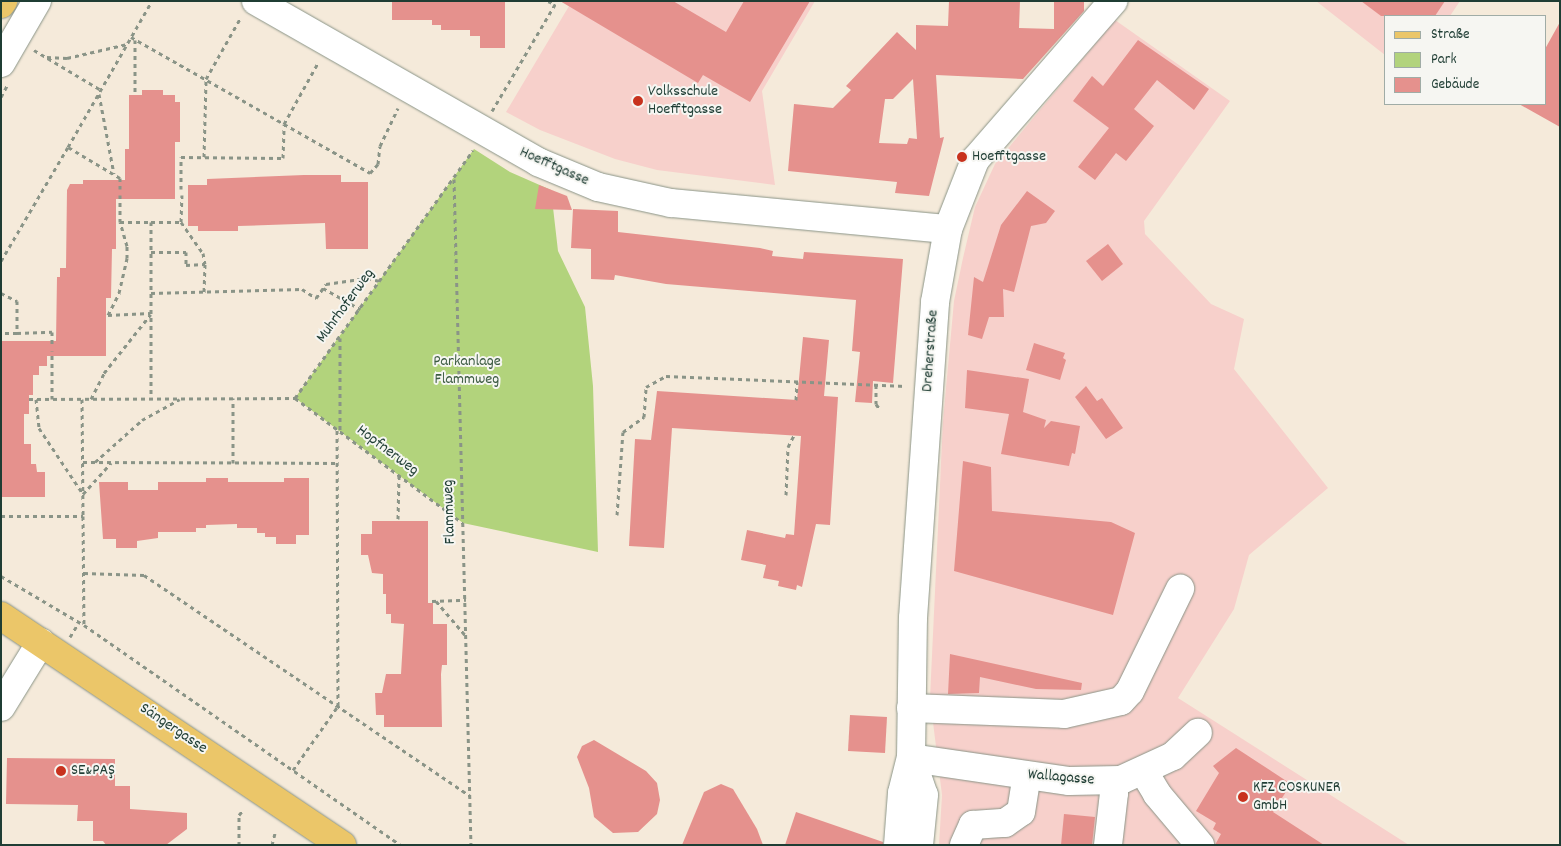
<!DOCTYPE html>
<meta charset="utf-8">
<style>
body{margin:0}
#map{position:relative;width:1561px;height:846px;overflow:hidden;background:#f5eada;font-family:Dekko,sans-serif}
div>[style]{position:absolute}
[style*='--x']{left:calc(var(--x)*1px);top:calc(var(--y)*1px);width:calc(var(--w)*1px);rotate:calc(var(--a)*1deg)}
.built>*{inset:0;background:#f7d0cb}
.green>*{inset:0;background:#b2d37c}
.building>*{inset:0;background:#e5918d}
.path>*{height:3px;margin-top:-1.5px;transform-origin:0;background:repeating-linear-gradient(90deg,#8a9487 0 4px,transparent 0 8px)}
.roads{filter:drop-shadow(0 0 1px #8a9487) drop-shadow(0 0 1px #8a9487)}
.minor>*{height:28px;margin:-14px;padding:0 14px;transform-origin:14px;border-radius:14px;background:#fff}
.major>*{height:28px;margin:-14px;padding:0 14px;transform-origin:14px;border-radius:14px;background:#ebc669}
.dots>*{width:14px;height:14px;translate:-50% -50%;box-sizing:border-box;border:2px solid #f6f6f2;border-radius:50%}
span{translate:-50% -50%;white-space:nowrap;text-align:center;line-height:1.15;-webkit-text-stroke:4px #f6f6f2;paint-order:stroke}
.poi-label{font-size:16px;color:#1f3d34}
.left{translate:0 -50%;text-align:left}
.street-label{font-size:16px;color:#1f3d34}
.park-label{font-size:16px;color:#3c5b42}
.frame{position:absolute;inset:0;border:2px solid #1f3d34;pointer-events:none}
.legend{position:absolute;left:1384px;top:15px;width:162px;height:90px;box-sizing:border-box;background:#f6f6f2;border:1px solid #a0aca6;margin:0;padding:6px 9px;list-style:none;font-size:15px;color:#1f3d34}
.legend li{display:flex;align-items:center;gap:10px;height:25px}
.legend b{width:25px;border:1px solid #a0aca6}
</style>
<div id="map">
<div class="built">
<div style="clip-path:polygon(572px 1px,815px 1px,762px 91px,775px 185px,657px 170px,615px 159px,540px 130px,506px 112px)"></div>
<div style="clip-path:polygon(1316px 1px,1460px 1px,1450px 16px,1385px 16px,1385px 55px)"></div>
<div style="clip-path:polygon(1115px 20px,1230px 101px,1144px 221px,1145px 234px,1211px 304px,1244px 319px,1234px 369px,1328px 488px,1249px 555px,1234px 609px,1178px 698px,1409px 845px,939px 845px,942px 795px,930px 698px,943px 421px,954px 301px,963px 258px,975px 207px,995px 164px)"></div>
</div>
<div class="green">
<div style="clip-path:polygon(474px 149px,510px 172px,551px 190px,558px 251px,585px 307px,593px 386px,598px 552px,463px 523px,295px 398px)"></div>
</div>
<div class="building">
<div style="clip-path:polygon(392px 1px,505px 1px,505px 48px,480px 48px,480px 36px,470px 36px,470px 30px,441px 30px,441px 25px,432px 25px,432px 20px,392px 20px)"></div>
<div style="clip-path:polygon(560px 1px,673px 1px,726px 32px,744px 1px,810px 1px,750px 102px,703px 75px,698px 83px)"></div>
<div style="clip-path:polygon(evenodd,949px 1px,1020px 1px,1019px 28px,1054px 29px,1054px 1px,1084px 1px,1084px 11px,1023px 79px,936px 75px,940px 138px,944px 137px,929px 196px,895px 193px,897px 182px,788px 171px,794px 104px,833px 108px,851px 90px,846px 86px,897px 32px,916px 50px,916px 25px,948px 26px,949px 1px,913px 79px,917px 139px,909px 138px,907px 144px,879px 143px,885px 99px,893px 99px,913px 79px)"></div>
<div style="clip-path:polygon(1361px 1px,1445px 1px,1435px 16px,1381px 16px)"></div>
<div style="clip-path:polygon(1560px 22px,1560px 127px,1519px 104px,1545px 104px,1545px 49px)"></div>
<div style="clip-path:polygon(1138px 40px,1209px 89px,1194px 110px,1157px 80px,1134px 109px,1154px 126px,1126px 161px,1116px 153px,1095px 180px,1078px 167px,1109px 128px,1073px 101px,1092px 76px,1103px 86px)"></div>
<div style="clip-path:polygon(142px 90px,163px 90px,163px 95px,175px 95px,175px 102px,180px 102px,180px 142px,175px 142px,175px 199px,116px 199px,116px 249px,112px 249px,111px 298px,106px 298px,106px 356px,47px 356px,47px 366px,39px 366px,39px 375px,33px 375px,33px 395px,29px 395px,29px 414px,24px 414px,24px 444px,31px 444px,31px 464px,36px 464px,37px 472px,45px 472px,45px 497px,1px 497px,1px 341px,56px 341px,57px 277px,60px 277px,60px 268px,66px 268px,67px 190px,70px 184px,83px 184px,83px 180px,125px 180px,125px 149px,129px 149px,129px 95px,142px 95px)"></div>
<div style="clip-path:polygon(304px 175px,341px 175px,341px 182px,368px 182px,368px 249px,326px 249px,325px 223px,238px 226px,238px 231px,198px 231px,198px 226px,188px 226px,188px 185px,207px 185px,207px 179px)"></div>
<div style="clip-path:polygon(539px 185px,567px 196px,572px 210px,535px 209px)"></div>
<div style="clip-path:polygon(1027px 191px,1055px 211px,1046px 223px,1031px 226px,1014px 292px,1003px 289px,1004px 317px,989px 317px,982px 339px,968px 335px,974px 277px,983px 282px,1001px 225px)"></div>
<div style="clip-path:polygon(573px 209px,618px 211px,618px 232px,760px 248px,773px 251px,772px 256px,803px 259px,804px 252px,903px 259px,893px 383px,873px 381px,872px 403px,855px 402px,860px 352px,852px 351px,856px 300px,666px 284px,615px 275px,614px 280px,591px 279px,591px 249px,571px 248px)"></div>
<div style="clip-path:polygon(1108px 244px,1123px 264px,1102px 281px,1086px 261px)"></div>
<div style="clip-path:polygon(803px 337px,829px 340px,824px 396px,838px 397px,830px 525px,816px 524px,802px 587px,797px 585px,796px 590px,778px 586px,779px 581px,763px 578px,766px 565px,741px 560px,747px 530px,785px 538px,786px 534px,794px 535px,801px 436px,672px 428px,664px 548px,629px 546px,635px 439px,651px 440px,657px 391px,797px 400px)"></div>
<div style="clip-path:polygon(1034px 343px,1065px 353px,1063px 358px,1066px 360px,1060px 380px,1026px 370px)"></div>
<div style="clip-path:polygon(967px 370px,1029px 379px,1023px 412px,1046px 420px,1044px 428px,1051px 421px,1080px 426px,1075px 454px,1072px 453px,1069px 466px,1001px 454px,1009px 414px,965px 408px)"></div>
<div style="clip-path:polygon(1086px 386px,1097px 401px,1102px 398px,1123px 428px,1106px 439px,1075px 397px)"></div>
<div style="clip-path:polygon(963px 461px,991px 467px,992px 511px,1111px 522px,1135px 533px,1113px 615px,954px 571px)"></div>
<div style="clip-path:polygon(206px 478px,228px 478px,228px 482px,284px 482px,284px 478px,309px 478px,309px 535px,296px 535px,296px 544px,276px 544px,276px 537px,265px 537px,265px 533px,257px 533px,257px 528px,237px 528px,237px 524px,206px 525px,206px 528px,196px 528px,196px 532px,158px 532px,158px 538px,137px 541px,137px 548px,116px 548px,116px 539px,103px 539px,99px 482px,128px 482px,128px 490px,158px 490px,158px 482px,206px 482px)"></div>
<div style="clip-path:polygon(372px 521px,428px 521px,428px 603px,433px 603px,433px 624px,447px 624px,447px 665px,442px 665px,441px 674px,442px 727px,384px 727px,384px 715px,376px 715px,375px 693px,382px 693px,386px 674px,401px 674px,404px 624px,391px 623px,391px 614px,386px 614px,386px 594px,383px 594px,383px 574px,372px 573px,368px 555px,361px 555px,361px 534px,372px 534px)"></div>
<div style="clip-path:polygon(950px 654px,1082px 683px,1081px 690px,1036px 689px,980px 677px,979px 693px,948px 694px)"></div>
<div style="clip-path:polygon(850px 715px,887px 717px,885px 753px,848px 751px)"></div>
<div style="clip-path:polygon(594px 740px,646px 771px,657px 783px,660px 800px,657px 814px,638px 832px,613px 833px,594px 817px,589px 788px,577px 757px,582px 746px)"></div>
<div style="clip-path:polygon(1236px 748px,1291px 784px,1273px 812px,1324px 845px,1215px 845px,1221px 834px,1213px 829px,1216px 823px,1196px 811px,1219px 773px,1213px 766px)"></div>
<div style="clip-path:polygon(7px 758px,115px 759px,115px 786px,130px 786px,130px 809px,187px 813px,187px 829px,166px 845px,106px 845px,103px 841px,93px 841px,93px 821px,77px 821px,78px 805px,6px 804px)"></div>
<div style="clip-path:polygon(721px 784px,733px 789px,757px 829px,763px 845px,682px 845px,704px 792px)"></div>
<div style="clip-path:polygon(796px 812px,883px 842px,883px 845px,785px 845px)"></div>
<div style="clip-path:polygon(1064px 814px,1095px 817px,1092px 845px,1061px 845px)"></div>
</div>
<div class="path">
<div style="--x:548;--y:1;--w:8;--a:23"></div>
<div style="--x:131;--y:37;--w:275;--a:29.6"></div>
<div style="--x:370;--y:173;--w:12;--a:-48"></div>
<div style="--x:378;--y:164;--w:18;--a:-84"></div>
<div style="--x:380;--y:146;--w:42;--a:-64.7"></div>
<div style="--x:135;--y:40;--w:53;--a:90"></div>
<div style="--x:34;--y:50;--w:78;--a:30.8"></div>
<div style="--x:47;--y:57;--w:20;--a:3"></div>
<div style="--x:67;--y:58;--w:62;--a:-13.1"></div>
<div style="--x:99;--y:94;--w:81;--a:79.4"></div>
<div style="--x:1;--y:97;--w:15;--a:-62"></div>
<div style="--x:492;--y:111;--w:128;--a:-59.4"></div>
<div style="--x:204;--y:157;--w:78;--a:-88.5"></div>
<div style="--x:206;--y:79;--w:71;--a:-60.6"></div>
<div style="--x:454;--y:179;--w:666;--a:88.54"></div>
<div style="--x:120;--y:189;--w:11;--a:-90"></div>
<div style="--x:120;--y:178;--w:61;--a:-149.2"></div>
<div style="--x:68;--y:147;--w:168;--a:-60.1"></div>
<div style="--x:181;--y:189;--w:32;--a:-90"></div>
<div style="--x:181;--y:157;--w:102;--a:0.6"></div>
<div style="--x:283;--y:158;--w:34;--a:-88"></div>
<div style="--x:284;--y:124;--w:70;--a:-60.9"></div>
<div style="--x:120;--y:195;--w:27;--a:90"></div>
<div style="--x:120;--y:222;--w:31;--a:0"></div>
<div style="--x:151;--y:222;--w:177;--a:90"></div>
<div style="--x:151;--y:222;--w:30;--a:0"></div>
<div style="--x:181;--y:222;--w:27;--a:-88"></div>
<div style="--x:181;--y:222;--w:38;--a:55"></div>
<div style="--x:203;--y:253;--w:11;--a:80"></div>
<div style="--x:151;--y:252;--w:35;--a:0"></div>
<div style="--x:186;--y:252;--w:13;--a:90"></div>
<div style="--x:186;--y:265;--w:19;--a:-3"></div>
<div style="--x:205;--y:264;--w:29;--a:92"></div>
<div style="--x:1;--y:261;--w:132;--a:-59.6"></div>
<div style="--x:323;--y:288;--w:43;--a:29.6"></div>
<div style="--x:1;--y:293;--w:18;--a:27"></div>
<div style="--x:17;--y:301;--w:32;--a:90"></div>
<div style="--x:17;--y:333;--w:16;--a:180"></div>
<div style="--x:151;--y:293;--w:151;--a:-1.5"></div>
<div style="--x:302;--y:289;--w:17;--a:33"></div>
<div style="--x:316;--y:298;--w:17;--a:-54"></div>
<div style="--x:326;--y:284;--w:41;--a:-8.3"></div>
<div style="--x:367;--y:278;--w:13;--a:13"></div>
<div style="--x:108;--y:315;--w:25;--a:-63"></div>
<div style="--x:119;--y:293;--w:36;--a:-77"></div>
<div style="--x:127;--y:258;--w:12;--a:-90"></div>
<div style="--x:127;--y:246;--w:25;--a:-106"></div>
<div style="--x:108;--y:315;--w:42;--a:-2.7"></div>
<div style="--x:17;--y:333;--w:35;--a:-2"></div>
<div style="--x:52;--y:332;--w:13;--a:90"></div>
<div style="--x:340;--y:338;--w:93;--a:90"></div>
<div style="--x:876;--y:385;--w:19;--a:90"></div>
<div style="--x:876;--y:404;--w:5;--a:53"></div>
<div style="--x:295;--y:398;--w:209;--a:36.7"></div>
<div style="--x:29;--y:399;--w:266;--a:-0.2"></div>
<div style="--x:295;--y:398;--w:305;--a:-54.3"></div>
<div style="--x:36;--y:399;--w:29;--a:84"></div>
<div style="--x:39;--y:428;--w:79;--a:56.3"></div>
<div style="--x:83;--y:494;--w:42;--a:-47.9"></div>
<div style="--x:52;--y:399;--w:48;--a:-90"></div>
<div style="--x:82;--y:399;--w:116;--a:89.5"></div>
<div style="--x:91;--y:399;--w:29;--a:-63"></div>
<div style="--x:104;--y:373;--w:75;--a:-51.5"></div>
<div style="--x:796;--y:400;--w:18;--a:-87"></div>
<div style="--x:83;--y:462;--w:254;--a:0.2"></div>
<div style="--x:95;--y:462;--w:63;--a:-41.8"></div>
<div style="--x:142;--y:420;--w:43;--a:-28.9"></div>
<div style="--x:233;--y:463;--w:65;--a:-90"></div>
<div style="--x:786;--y:495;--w:48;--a:-87.6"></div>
<div style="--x:788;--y:447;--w:13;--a:-63"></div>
<div style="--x:617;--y:515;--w:83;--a:-85.9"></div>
<div style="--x:623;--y:432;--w:26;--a:-36"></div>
<div style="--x:644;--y:417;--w:30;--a:-86"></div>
<div style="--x:646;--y:387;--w:23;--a:-29"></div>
<div style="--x:666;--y:376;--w:240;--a:2.4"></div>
<div style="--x:1;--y:516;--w:82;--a:0"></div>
<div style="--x:83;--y:516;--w:109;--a:89.5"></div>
<div style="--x:398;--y:519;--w:43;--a:-88.7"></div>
<div style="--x:84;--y:573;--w:60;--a:1.9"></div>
<div style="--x:144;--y:575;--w:394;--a:34.1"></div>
<div style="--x:1;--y:576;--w:96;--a:30.6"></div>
<div style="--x:84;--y:625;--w:385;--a:34.8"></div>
<div style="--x:432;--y:601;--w:34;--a:-2"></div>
<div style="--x:436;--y:601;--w:46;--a:49.4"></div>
<div style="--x:70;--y:637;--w:17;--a:-59"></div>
<div style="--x:293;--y:770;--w:78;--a:-54.9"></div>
<div style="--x:338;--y:706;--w:276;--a:-90.2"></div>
<div style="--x:239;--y:845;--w:30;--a:-90"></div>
<div style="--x:239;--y:815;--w:6;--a:-51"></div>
<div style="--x:272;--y:845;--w:12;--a:-76"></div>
</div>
<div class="roads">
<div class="minor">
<div style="--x:256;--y:1;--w:325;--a:29.7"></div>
<div style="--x:538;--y:162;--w:65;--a:22.6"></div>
<div style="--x:598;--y:187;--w:75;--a:12.4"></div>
<div style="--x:671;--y:203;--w:278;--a:5.4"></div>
<div style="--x:1;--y:63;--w:72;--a:-59.9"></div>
<div style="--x:1;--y:707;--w:76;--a:-58.4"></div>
<div style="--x:911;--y:708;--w:153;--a:2.2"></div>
<div style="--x:1064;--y:714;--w:58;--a:-12.8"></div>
<div style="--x:1121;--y:701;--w:13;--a:-48"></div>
<div style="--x:1130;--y:691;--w:114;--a:-63.9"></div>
<div style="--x:911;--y:758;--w:160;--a:8.3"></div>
<div style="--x:1069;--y:781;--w:52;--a:-1.1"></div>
<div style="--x:1121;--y:780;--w:57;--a:-24.8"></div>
<div style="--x:1173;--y:756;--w:34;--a:-43"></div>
<div style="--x:911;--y:758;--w:39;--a:71"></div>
<div style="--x:924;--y:795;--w:50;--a:95.7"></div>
<div style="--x:1144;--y:772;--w:26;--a:59"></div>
<div style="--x:1157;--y:794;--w:67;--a:49.9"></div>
<div style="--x:898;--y:845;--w:52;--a:-85.6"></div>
<div style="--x:902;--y:793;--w:36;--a:-76"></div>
<div style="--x:911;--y:758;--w:140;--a:-89.2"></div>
<div style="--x:913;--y:618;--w:317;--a:-86"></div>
<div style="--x:935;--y:302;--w:74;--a:-79.9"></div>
<div style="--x:948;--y:229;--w:74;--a:-68.6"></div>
<div style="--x:975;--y:160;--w:211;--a:-49"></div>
<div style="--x:964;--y:845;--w:22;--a:-66"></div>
<div style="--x:973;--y:825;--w:32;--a:-4"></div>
<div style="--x:1005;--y:823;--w:19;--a:-35"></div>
<div style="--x:1021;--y:812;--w:37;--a:-81"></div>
<div style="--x:1108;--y:845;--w:52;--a:-83.4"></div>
<div style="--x:1114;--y:793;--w:12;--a:-95"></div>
</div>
<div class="major">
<div style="--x:1;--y:4;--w:4;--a:-56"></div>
<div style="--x:1;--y:616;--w:411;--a:33.9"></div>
</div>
</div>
<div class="dots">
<div style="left:638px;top:101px;background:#c8321e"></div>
<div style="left:962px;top:157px;background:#c8321e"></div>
<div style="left:61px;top:771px;background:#c8321e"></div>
<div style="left:1243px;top:797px;background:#c8321e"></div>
</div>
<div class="poi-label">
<span class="left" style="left:648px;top:101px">Volksschule<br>Hoefftgasse</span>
<span class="left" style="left:972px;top:157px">Hoefftgasse</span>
<span class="left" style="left:71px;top:771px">SE&amp;PAŞ</span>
<span class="left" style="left:1253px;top:797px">KFZ COSKUNER<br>GmbH</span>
</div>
<div class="street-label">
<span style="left:554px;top:167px;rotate:24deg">Hoefftgasse</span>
<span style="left:346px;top:306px;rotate:-54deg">Muhrhoferweg</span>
<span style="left:931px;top:351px;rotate:-86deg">Dreherstraße</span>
<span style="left:387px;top:451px;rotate:37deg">Hopfnerweg</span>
<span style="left:450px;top:512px;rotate:-92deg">Flammweg</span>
<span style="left:173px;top:729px;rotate:34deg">Sängergasse</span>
<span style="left:1061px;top:778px;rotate:5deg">Wallagasse</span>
</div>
<div class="park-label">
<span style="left:467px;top:371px">Parkanlage<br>Flammweg</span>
</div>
<div class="frame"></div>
<ul class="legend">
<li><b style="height:6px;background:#ebc669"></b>Straße</li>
<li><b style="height:14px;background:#b2d37c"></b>Park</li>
<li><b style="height:14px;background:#e5918d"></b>Gebäude</li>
</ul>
</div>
